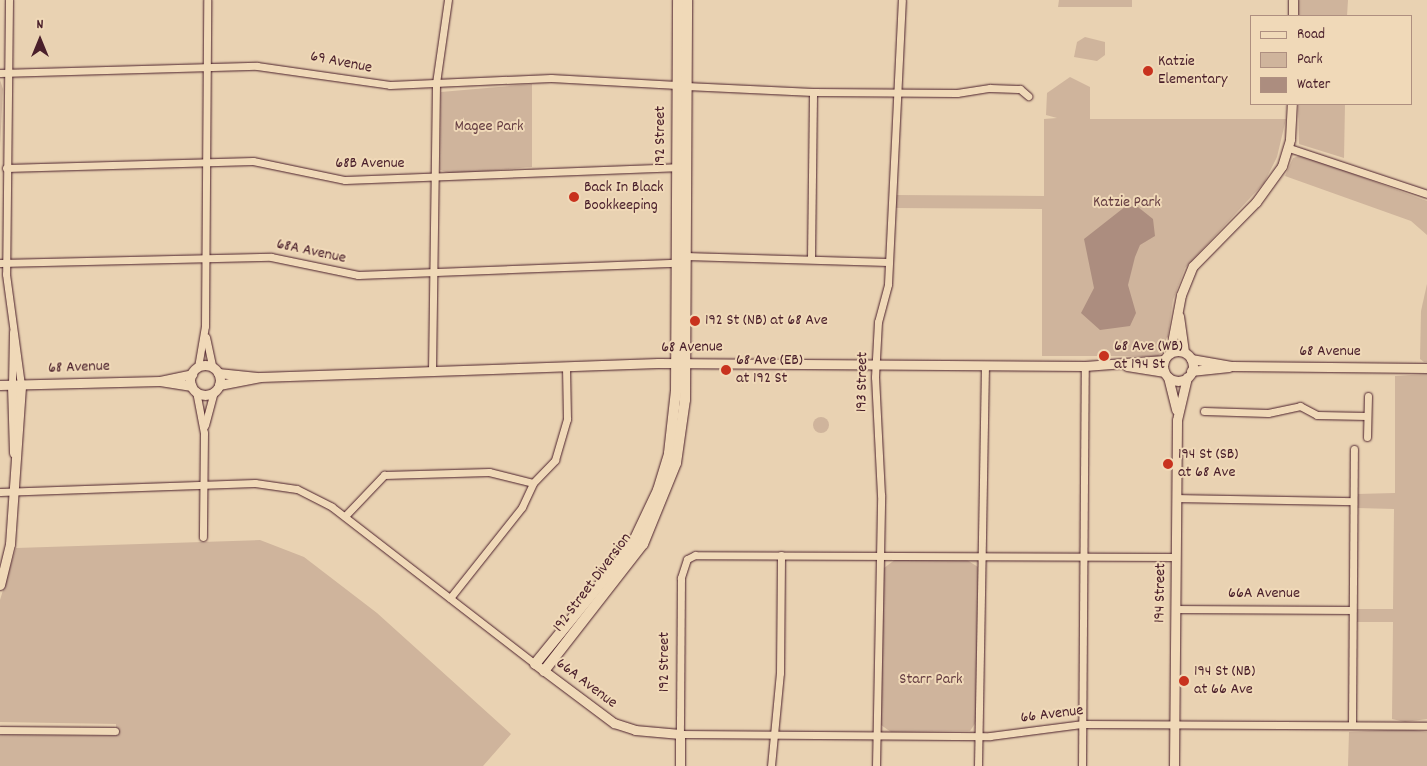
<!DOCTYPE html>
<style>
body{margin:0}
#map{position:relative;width:1427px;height:766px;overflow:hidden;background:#e9d2b2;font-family:Dekko,sans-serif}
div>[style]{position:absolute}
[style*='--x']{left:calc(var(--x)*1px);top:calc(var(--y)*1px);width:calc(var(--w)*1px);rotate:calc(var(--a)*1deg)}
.green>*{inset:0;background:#cfb49c}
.round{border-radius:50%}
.water>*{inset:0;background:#ac8d7f}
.roads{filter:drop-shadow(0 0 1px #4a1f2b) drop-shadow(0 0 1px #4a1f2b)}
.minor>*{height:7px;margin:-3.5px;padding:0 3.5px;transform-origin:3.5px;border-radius:3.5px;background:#f0d9b8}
.tertiary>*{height:9px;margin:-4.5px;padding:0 4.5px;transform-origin:4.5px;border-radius:4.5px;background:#f0d9b8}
.tertiary>.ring{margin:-4.5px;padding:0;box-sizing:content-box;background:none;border:9px solid #f0d9b8;border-radius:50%}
.secondary>*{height:10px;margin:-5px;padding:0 5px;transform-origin:5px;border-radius:5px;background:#f0d9b8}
.dots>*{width:14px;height:14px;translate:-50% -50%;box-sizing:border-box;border:2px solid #f0d9b8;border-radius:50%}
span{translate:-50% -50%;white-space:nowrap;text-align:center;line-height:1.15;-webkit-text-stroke:4px #f0d9b8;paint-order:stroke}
.poi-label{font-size:16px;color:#4a1f2b}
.left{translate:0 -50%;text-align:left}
.street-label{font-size:16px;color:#4a1f2b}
.park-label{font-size:16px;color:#653d42}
.legend{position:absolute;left:1250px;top:15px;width:162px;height:90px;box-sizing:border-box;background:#f0d9b8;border:1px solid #ae8f80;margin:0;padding:6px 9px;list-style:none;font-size:15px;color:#4a1f2b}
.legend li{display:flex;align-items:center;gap:10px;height:25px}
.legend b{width:25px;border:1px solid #ae8f80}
.north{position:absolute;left:15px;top:15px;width:50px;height:50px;-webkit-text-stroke:4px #f0d9b8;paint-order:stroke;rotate:0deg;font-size:14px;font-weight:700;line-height:20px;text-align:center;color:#4a1f2b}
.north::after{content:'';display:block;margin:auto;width:18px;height:22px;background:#4a1f2b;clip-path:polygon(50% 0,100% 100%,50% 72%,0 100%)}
</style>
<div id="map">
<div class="green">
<div style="clip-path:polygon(1059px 0,1132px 0,1132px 7px,1058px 7px)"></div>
<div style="clip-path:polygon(1299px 0,1348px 0,1347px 16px,1299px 16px)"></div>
<div style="clip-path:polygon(1085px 37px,1105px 42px,1105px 55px,1097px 61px,1074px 57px,1077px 42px)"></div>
<div style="clip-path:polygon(1070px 77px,1090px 87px,1090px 119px,1286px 119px,1277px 157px,1264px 183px,1185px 268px,1173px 300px,1166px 350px,1158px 356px,1042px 356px,1042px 209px,894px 208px,894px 195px,1044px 196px,1044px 119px,1057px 118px,1046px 115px,1047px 93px)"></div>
<div style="clip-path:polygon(0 80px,3px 89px,0 147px)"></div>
<div style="clip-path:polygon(532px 84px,532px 167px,452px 174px,440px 170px,441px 92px)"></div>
<div style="clip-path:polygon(1298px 104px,1345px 104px,1344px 158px,1299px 144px)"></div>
<div style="clip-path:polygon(1302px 155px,1427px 201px,1427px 235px,1411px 221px,1285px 176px,1293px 158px)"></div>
<div style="clip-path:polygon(1427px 284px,1427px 362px,1424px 362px,1420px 359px,1421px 311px)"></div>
<div style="clip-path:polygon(1427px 374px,1427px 719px,1405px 722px,1392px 719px,1393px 622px,1356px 622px,1356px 609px,1393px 609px,1394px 509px,1357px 508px,1357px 494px,1395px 493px,1395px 376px)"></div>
<div class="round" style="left:813px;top:417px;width:16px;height:16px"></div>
<div style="clip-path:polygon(260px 540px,304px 557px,377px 613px,511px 734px,483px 766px,0 766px,0 735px,116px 736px,116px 724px,0 722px,0 600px,16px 548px)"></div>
<div style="clip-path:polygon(896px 559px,967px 560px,978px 567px,976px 722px,970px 731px,891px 732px,881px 725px,884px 568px)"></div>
<div style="clip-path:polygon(1406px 729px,1427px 732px,1427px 766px,1348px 766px,1349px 732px)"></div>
</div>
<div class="water">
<div style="clip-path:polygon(1126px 206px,1138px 207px,1153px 219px,1155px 236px,1140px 245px,1135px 257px,1128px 285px,1136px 313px,1130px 326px,1100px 330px,1081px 313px,1094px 288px,1084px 239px)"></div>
</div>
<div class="roads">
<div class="minor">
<div style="--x:9;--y:0;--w:274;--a:90.6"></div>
<div style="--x:6;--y:274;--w:112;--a:82.3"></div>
<div style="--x:0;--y:73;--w:257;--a:-1.6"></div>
<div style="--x:257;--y:66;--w:134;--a:8.1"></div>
<div style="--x:390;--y:85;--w:161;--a:-2.5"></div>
<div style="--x:551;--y:78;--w:126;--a:3.2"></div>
<div style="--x:686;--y:86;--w:127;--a:2.7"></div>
<div style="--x:813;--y:92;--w:144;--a:0.4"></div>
<div style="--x:957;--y:93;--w:33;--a:-9"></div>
<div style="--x:990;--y:88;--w:30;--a:2"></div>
<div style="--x:1020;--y:89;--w:11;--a:41"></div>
<div style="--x:1289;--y:148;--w:145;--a:18.4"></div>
<div style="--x:6;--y:168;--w:247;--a:-1.6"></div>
<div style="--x:253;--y:161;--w:94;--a:11.7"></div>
<div style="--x:345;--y:180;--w:331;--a:-2.2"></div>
<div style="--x:685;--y:256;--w:203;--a:1.7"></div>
<div style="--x:811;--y:258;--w:166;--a:-89.3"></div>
<div style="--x:0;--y:263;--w:271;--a:-1.3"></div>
<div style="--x:271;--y:257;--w:89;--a:11.7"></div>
<div style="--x:358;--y:275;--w:318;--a:-2.2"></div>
<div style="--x:206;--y:337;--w:30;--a:78"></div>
<div style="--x:198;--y:367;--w:42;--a:-80.3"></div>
<div style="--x:205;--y:326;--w:326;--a:-89.6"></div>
<div style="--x:432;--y:371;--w:288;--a:-89.2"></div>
<div style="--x:436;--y:83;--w:84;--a:-81.8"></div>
<div style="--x:12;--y:385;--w:53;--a:-88.9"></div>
<div style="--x:196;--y:391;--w:43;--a:79.2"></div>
<div style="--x:204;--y:433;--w:104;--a:90.6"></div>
<div style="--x:1204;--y:411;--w:64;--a:1.8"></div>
<div style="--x:1268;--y:413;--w:33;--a:-12"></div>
<div style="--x:1300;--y:406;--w:19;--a:28"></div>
<div style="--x:1317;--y:415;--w:50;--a:1.1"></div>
<div style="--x:205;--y:425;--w:35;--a:-75"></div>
<div style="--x:1367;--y:437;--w:41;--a:-88.6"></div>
<div style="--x:0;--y:492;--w:255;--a:-2"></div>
<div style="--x:255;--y:483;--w:42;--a:8.1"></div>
<div style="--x:297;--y:489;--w:39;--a:27"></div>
<div style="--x:332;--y:507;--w:257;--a:37.7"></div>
<div style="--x:1177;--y:498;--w:176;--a:1"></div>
<div style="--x:345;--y:516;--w:57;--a:-46.4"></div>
<div style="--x:384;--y:475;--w:105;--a:-1.6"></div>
<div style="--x:489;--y:472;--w:45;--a:14"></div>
<div style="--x:1176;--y:557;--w:481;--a:-179.8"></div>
<div style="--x:695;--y:555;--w:9;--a:153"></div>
<div style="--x:687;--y:559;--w:20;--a:108"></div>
<div style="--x:681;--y:578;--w:156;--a:90.4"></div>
<div style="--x:680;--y:734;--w:310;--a:0.4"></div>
<div style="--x:990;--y:736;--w:94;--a:-7.4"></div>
<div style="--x:1083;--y:724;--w:344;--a:0.3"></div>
<div style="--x:450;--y:598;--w:116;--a:-51.6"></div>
<div style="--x:522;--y:507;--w:26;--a:-65"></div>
<div style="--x:533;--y:483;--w:32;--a:-46"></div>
<div style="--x:555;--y:460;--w:43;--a:-73.7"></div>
<div style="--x:567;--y:419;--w:53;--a:-91.1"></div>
<div style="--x:1176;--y:609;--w:175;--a:0.3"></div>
<div style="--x:1352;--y:725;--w:276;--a:-89.6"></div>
<div style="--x:0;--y:730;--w:115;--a:0.5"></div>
<div style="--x:771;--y:766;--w:93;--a:-84.5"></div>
<div style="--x:780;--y:673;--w:118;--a:-89.5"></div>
<div style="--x:876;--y:766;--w:271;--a:-88.9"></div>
<div style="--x:881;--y:495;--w:118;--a:-92.9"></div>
<div style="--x:875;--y:377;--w:55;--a:-86.9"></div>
<div style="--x:878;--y:322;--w:39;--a:-75"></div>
<div style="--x:888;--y:284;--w:284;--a:-87.2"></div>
<div style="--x:978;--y:766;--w:401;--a:-89"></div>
<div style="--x:1082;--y:766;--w:400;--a:-89.6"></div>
</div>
<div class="tertiary">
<div style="--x:1293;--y:16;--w:16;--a:-90"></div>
<div style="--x:1179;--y:316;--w:36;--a:82"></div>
<div class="ring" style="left:1163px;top:351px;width:21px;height:21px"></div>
<div style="--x:1170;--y:353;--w:59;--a:-79.3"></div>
<div style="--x:1181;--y:295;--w:31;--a:-68"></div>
<div style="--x:1193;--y:266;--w:90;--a:-45.5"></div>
<div style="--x:1256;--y:202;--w:44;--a:-54.2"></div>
<div style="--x:1282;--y:166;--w:28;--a:-73"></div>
<div style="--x:1290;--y:139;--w:35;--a:-87"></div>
<div style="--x:1191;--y:359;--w:42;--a:9.7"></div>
<div style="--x:1232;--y:366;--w:195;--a:0.6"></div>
<div class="ring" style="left:190px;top:365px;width:21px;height:21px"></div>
<div style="--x:1127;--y:366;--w:38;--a:9"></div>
<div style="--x:1191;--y:371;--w:38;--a:-6"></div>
<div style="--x:218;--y:373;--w:39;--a:6"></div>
<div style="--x:1168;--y:377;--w:34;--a:76"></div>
<div style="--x:160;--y:381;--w:32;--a:9"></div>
<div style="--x:0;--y:385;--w:160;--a:-1.4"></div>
<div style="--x:160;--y:381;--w:33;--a:-12"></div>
<div style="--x:12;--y:385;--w:68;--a:88.3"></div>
<div style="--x:219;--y:385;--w:42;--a:-11"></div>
<div style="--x:260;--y:377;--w:398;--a:-2"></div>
<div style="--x:658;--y:363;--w:427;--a:0.4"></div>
<div style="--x:1085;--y:366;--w:79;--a:-4.3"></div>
<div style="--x:0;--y:585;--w:42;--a:-76.3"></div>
<div style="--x:10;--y:544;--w:159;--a:-86"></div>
<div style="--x:535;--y:664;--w:99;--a:36.8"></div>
<div style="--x:614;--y:723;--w:22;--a:18"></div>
<div style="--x:635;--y:730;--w:45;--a:5.1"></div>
<div style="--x:680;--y:734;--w:32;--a:90"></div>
<div style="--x:1174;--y:766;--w:346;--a:-89.5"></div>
<div style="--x:1177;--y:420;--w:44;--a:-76.9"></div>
</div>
<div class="secondary">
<div style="--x:535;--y:664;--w:154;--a:-50.8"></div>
<div style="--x:632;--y:545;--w:61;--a:-64.7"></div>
<div style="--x:658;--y:490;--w:39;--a:-73"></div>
<div style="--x:669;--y:453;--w:62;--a:-83.6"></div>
<div style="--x:676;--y:391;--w:391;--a:-89.7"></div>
<div style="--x:544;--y:671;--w:161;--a:-52.1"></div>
<div style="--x:643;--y:544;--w:87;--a:-67.8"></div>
<div style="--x:676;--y:463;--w:64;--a:-81.9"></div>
<div style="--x:685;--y:400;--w:400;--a:-89.7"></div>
</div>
</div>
<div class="dots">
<div style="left:1148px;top:71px;background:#c8321e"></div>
<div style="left:574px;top:197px;background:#c8321e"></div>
<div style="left:695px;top:321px;background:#c8321e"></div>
<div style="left:1104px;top:356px;background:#c8321e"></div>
<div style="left:726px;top:370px;background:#c8321e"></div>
<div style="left:1168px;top:464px;background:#c8321e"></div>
<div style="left:1184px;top:681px;background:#c8321e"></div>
</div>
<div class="poi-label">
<span class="left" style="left:1158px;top:71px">Katzie<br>Elementary</span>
<span class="left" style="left:584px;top:197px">Back In Black<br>Bookkeeping</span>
<span class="left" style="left:705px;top:321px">192 St (NB) at 68 Ave</span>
<span class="left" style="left:1114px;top:356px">68 Ave (WB)<br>at 194 St</span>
<span class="left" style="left:736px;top:370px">68 Ave (EB)<br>at 192 St</span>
<span class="left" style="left:1178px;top:464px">194 St (SB)<br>at 68 Ave</span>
<span class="left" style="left:1194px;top:681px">194 St (NB)<br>at 66 Ave</span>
</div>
<div class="street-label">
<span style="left:341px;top:63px;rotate:11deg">69 Avenue</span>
<span style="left:661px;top:136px;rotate:-90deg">192 Street</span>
<span style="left:370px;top:164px">68B Avenue</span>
<span style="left:311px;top:252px;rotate:12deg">68A Avenue</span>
<span style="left:692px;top:348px;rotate:-1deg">68 Avenue</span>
<span style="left:1330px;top:352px">68 Avenue</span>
<span style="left:79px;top:368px;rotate:-2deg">68 Avenue</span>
<span style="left:863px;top:382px;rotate:-89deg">193 Street</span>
<span style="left:593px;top:583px;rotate:-53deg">192 Street Diversion</span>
<span style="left:1161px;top:593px;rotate:-89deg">194 Street</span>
<span style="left:1264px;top:594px">66A Avenue</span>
<span style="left:665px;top:662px;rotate:-90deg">192 Street</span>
<span style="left:586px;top:684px;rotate:37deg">66A Avenue</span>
<span style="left:1052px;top:715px;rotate:-7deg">66 Avenue</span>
</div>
<div class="park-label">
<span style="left:489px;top:127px">Magee Park</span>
<span style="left:1127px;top:203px">Katzie Park</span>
<span style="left:931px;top:680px">Starr Park</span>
</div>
<ul class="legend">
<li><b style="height:6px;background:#f0d9b8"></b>Road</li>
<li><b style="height:14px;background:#cfb49c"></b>Park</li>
<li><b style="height:14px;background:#ac8d7f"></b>Water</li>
</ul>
<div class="north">N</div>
</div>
